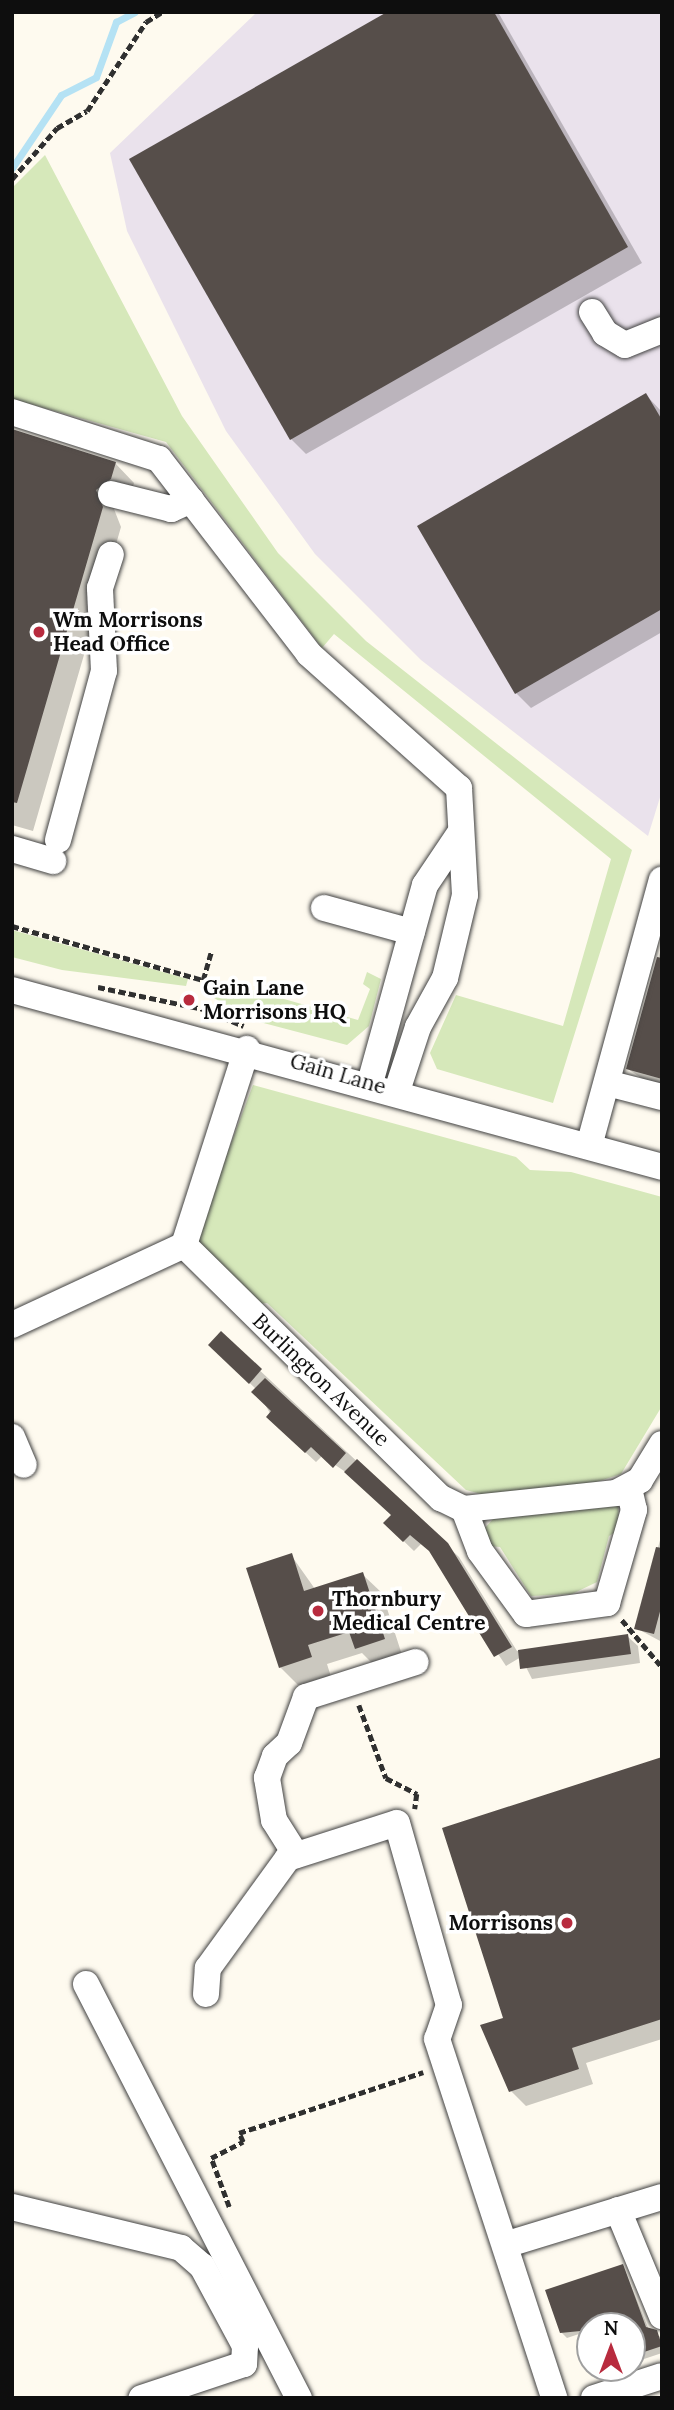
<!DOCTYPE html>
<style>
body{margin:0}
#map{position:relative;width:674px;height:2410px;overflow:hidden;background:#fefaef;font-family:Lora,serif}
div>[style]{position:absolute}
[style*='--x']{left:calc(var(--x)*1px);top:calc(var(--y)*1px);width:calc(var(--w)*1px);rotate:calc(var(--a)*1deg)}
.industrial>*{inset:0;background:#eae2ec}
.green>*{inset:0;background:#d6e8ba}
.shadow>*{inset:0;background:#0003}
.stream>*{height:7px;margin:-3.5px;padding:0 3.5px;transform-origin:3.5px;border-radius:3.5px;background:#b5e2f4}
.building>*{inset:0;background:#564e4a}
.path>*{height:4.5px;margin-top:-2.25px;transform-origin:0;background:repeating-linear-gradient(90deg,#303030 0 7px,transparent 0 10.5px)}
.roads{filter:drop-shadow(0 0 2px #414141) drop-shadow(0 0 2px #414141)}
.minor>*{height:26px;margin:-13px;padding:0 13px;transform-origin:13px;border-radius:13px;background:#fff}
.dots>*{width:19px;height:19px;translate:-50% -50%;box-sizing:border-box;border:4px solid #fff;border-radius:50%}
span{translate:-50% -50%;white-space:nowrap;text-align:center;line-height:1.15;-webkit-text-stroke:7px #fff;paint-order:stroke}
.poi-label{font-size:21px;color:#0e0e0e;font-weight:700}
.left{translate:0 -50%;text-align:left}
.right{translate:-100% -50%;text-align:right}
.street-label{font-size:21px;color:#0e0e0e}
.frame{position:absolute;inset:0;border:14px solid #0e0e0e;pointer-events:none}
.north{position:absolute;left:576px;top:2312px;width:70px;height:70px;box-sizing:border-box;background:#fff;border:2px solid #9f9f9f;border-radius:50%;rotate:0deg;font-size:19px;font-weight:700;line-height:28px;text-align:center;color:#0e0e0e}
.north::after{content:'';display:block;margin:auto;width:24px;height:32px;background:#b82b3e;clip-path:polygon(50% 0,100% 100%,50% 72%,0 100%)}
</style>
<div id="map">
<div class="industrial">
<div style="clip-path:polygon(257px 12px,662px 12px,662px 791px,648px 836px,421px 660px,315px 554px,226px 431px,127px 231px,110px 153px)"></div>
</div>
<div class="green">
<div style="clip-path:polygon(45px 155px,182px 416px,278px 553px,366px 641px,632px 850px,553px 1103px,437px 1069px,430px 1053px,456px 995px,563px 1026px,611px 859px,334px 634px,322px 648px,166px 442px,12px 399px,12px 188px)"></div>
<div style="clip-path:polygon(12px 930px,188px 979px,186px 986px,62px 970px,12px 957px)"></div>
<div style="clip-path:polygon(367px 972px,381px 979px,369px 1026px,347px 1045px,248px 1019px,203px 991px,206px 977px,358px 1020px,370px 989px,363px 984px)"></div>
<div style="clip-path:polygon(253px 1085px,516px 1157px,530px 1170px,571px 1172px,662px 1197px,662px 1406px,621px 1474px,572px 1490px,504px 1500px,466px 1490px,267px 1303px,258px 1304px,195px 1239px)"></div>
<div style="clip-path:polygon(618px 1506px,620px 1530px,609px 1536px,597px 1582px,572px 1594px,531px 1596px,500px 1547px,489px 1546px,485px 1528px,493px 1519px)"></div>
</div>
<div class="shadow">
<div style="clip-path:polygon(391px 12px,498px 12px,642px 263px,306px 454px,291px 439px)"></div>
<div style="clip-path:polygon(646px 395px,662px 412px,662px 632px,531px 708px,516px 693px)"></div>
<div style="clip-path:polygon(12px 430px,115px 463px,134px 483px,130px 498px,114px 509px,121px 527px,33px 831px,12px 825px)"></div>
<div style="clip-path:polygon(662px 945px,662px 1092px,628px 1069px)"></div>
<div style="clip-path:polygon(221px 1334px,459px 1557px,517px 1651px,627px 1636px,638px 1646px,640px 1663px,532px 1679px,521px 1657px,506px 1666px,431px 1552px,422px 1543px,414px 1551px,385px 1523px,393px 1515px,347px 1473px,322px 1456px,316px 1462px,278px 1427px,256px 1389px,220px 1355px)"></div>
<div style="clip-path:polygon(662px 1533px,662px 1642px,636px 1628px)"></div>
<div style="clip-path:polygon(291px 1555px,315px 1589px,362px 1574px,382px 1593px,403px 1658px,376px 1667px,362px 1653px,327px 1664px,331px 1677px,300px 1687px,280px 1667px)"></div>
<div style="clip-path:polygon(662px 1759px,662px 2039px,586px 2063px,593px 2084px,526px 2106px,511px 2091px,506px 2019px)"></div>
<div style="clip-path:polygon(623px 2266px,649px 2330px,662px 2338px,662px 2353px,632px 2363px,632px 2326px,590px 2326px,590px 2343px,585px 2332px,567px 2338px,561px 2332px)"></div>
<div style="clip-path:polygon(603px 2368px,617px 2368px,607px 2372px)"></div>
</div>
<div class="stream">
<div style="--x:12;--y:168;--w:88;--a:-56.1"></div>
<div style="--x:61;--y:95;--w:39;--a:-27"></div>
<div style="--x:96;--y:77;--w:59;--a:-70"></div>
<div style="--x:116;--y:22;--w:21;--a:-28"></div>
</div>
<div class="building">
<div style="clip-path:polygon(387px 12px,494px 12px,628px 247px,290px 440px,129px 159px)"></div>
<div style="clip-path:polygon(646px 393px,662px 420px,662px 609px,515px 694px,417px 526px)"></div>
<div style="clip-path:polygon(12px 429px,116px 462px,111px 479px,96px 490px,103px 507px,17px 803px,12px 802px)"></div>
<div style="clip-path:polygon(657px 957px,662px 958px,662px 1079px,626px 1069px)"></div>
<div style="clip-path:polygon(221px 1331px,262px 1369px,249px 1384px,208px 1345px)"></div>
<div style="clip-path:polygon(265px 1378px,346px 1453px,333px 1468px,311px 1447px,305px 1453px,266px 1417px,271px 1411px,251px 1392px)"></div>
<div style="clip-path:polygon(357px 1459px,448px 1543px,512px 1647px,494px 1657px,429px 1551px,410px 1535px,403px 1542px,383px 1523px,391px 1515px,344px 1472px)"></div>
<div style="clip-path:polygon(656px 1547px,662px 1548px,662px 1604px,654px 1634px,634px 1629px)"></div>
<div style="clip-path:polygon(292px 1553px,304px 1591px,363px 1572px,385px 1639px,355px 1649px,349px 1632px,308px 1645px,312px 1657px,279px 1668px,246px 1568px)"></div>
<div style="clip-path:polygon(628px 1634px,631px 1654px,520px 1669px,518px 1650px)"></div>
<div style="clip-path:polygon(662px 1757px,662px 2019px,572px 2048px,579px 2069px,509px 2092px,480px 2025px,503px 2018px,442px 1828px)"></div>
<div style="clip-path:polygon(623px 2264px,646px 2327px,657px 2330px,662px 2346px,632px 2356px,632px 2326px,560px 2333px,545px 2290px)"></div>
</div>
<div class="path">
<div style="--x:12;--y:179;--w:68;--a:-48.6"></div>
<div style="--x:57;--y:128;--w:34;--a:-30"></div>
<div style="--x:87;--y:111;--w:107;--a:-56.5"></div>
<div style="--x:146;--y:22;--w:19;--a:-32"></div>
<div style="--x:12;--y:926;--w:198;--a:15.8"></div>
<div style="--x:203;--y:980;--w:29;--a:-74"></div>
<div style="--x:98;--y:987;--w:107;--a:11.8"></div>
<div style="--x:203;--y:1009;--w:44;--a:22.5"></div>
<div style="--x:622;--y:1620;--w:62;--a:49.6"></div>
<div style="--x:359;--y:1705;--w:78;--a:69.7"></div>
<div style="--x:386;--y:1778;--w:35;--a:27"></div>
<div style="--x:417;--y:1794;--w:15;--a:98"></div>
<div style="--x:229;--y:2207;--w:52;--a:-110.2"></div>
<div style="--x:211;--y:2158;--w:36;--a:-27"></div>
<div style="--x:243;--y:2142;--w:10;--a:-114"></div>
<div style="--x:239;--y:2133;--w:194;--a:-18.3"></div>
</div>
<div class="roads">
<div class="minor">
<div style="--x:592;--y:312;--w:25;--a:58"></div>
<div style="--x:605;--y:333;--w:23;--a:31"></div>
<div style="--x:625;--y:345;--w:40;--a:-22"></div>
<div style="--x:12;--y:412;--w:154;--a:17.7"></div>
<div style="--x:159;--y:459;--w:246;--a:52.4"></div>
<div style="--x:309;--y:654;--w:201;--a:41.8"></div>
<div style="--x:459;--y:788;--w:107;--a:86.8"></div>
<div style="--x:465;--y:895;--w:85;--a:103.5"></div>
<div style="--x:445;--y:978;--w:56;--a:118.9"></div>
<div style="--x:418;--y:1027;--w:67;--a:108.2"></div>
<div style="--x:111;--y:494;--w:62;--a:14"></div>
<div style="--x:171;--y:509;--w:22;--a:-24"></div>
<div style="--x:58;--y:840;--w:175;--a:-74.8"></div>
<div style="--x:104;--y:671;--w:83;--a:-92.8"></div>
<div style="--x:100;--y:588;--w:35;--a:-72"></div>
<div style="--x:12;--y:849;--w:43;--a:16.3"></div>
<div style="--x:324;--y:908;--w:91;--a:15.3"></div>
<div style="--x:12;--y:990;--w:674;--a:15.23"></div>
<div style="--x:370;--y:1083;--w:205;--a:-74.5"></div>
<div style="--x:425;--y:885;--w:63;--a:-56.1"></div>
<div style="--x:607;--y:1083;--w:57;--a:14.3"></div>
<div style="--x:589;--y:1146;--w:276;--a:-74.7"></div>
<div style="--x:184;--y:1245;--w:361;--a:44.6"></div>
<div style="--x:441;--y:1498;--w:25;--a:26"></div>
<div style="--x:464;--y:1509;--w:153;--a:-6"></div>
<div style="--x:616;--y:1493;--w:27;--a:-28"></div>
<div style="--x:640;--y:1480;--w:42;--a:-58.6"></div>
<div style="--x:12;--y:1325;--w:190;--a:-24.9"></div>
<div style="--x:184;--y:1245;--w:206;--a:-72.2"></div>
<div style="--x:12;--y:1437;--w:30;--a:67"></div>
<div style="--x:464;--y:1509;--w:45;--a:69.1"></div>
<div style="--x:480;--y:1551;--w:78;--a:53.9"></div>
<div style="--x:526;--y:1614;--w:82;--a:-7.7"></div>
<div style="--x:607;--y:1603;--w:97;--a:-73.8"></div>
<div style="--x:634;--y:1510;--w:23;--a:-103"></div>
<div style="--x:296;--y:1855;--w:41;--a:-122.2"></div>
<div style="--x:274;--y:1820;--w:43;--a:-99.5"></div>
<div style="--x:267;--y:1778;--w:23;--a:-70"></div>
<div style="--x:275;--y:1756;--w:19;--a:-43"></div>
<div style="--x:289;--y:1743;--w:49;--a:-69.7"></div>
<div style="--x:306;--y:1697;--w:115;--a:-17.7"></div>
<div style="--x:86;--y:1984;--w:466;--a:62.8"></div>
<div style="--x:206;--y:1994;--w:26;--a:-86"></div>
<div style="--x:208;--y:1968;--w:136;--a:-54"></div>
<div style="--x:288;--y:1858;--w:114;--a:-17.8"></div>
<div style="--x:397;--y:1823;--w:189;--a:74.1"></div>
<div style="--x:449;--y:2005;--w:36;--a:109"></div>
<div style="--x:437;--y:2039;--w:378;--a:71.9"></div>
<div style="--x:12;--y:2207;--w:174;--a:13.6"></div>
<div style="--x:181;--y:2248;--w:28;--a:41"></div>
<div style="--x:202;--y:2266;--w:91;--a:61.7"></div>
<div style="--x:245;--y:2346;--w:18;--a:93"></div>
<div style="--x:244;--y:2364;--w:108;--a:161.6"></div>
<div style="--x:618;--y:2210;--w:115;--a:67.5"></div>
<div style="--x:508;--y:2244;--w:161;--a:-17"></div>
<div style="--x:594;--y:2398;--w:71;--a:-17.9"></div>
</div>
</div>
<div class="dots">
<div style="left:39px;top:632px;background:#b82b3e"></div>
<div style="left:189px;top:1000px;background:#b82b3e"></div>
<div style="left:318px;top:1611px;background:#b82b3e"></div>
<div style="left:567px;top:1923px;background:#b82b3e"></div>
</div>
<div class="poi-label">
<span class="left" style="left:53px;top:632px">Wm Morrisons<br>Head Office</span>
<span class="left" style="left:203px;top:1000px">Gain Lane<br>Morrisons HQ</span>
<span class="left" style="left:332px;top:1611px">Thornbury<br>Medical Centre</span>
<span class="right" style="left:553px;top:1923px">Morrisons</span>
</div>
<div class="street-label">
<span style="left:338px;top:1074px;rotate:16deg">Gain Lane</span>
<span style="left:321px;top:1380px;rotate:44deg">Burlington Avenue</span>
</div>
<div class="frame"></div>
<div class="north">N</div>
</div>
